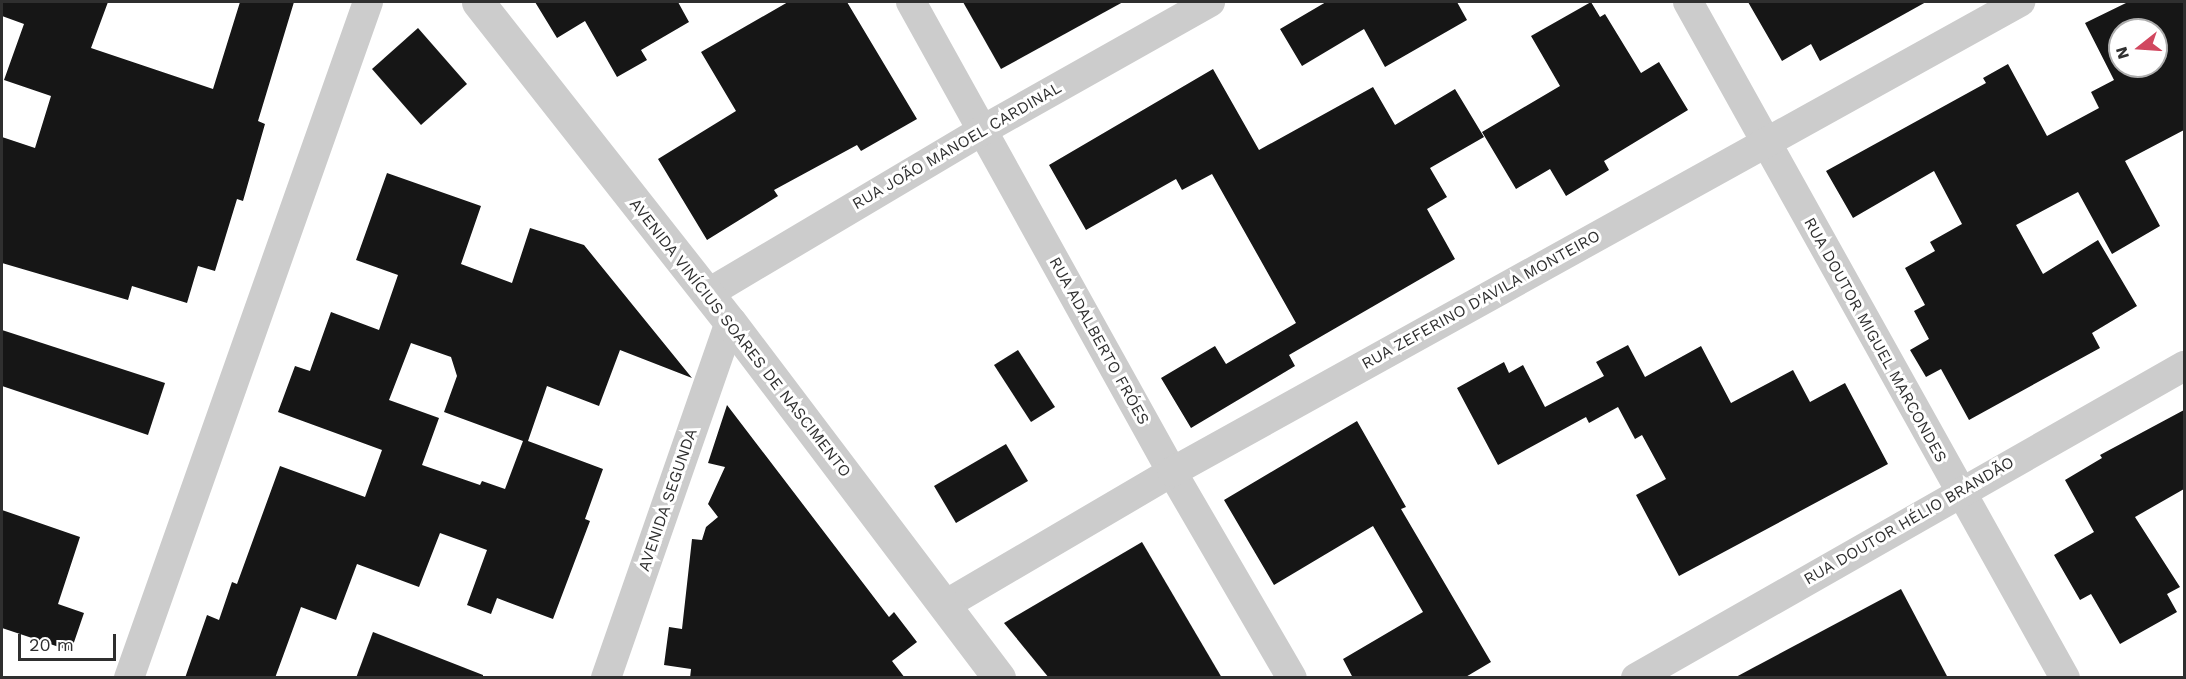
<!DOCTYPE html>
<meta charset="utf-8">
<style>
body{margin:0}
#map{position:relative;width:2186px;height:679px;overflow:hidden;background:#fff;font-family:"Work Sans",sans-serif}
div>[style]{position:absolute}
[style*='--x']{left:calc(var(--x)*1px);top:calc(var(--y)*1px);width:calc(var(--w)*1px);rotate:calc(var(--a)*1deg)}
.building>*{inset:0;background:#161616}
.minor>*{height:30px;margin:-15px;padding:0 15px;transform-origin:15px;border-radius:15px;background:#ccc}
.tertiary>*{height:33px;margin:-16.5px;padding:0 16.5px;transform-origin:16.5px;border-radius:16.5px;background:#ccc}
span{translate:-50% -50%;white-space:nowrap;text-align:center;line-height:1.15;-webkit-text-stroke:6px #fff;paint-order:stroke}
.street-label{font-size:16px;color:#2f2f2f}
.frame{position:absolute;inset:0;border:3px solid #2f2f2f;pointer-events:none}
.north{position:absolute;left:2108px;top:18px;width:60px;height:60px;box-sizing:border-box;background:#fff;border:2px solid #acacac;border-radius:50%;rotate:253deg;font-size:16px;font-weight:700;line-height:24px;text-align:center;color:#2f2f2f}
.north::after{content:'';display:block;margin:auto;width:21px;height:27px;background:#d1475f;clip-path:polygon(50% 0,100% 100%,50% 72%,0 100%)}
.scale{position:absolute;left:18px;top:634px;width:98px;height:27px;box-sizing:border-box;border:3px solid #2f2f2f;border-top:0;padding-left:8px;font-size:18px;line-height:21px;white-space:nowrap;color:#2f2f2f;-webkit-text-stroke:4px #fff;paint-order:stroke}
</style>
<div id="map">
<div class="building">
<div style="clip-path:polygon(2px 2px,108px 2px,91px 48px,213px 89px,240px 2px,294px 2px,258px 121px,265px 124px,243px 201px,237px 199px,215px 271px,198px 266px,187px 303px,132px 286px,128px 300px,2px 263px,2px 137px,35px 148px,51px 96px,4px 80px,24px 24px,2px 16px)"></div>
<div style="clip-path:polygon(535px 2px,678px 2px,689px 22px,641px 50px,647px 60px,617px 77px,585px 21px,557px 38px)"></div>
<div style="clip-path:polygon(788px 2px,847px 2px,917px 119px,861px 151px,857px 145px,774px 190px,778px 196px,707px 240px,658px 159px,736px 111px,701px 52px)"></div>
<div style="clip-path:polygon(963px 2px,1123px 2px,1001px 69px)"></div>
<div style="clip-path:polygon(1326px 2px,1457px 2px,1467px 20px,1385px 67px,1364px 29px,1302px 66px,1280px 29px)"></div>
<div style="clip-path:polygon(1591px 2px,1600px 17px,1605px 14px,1641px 73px,1659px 62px,1688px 110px,1604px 161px,1609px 170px,1566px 196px,1550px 169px,1516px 189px,1482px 132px,1560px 86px,1531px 36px)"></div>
<div style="clip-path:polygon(1748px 2px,1926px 2px,1820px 61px,1811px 44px,1782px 61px)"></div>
<div style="clip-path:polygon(evenodd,2128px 2px,2184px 2px,2184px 130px,2125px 161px,2160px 226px,2112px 254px,2078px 192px,2016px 225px,2043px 274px,2098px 240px,2137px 306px,2092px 333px,2100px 348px,1969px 420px,1941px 369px,1926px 377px,1910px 350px,1929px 339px,1914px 311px,1925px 305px,1905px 268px,1935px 251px,1930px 242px,1962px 224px,1934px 171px,1853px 218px,1826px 171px,1986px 83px,1983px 78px,2008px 64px,2047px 136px,2099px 108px,2091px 92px,2114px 80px,2085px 23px,2128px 2px,2120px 30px,2156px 30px,2156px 66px,2120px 66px,2120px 30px)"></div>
<div style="clip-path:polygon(418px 28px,467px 84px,421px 125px,372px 69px)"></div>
<div style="clip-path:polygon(1213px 69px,1259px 150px,1373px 87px,1395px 125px,1455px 89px,1484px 137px,1430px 168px,1447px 197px,1427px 209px,1455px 259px,1289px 355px,1295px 366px,1191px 428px,1161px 378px,1215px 346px,1226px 364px,1296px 323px,1212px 174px,1182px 190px,1176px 179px,1086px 230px,1049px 165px)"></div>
<div style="clip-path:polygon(evenodd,387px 173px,481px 206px,461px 264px,512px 283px,530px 228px,584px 245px,692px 378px,620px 350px,599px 406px,547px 386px,528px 441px,603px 469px,585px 519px,590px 521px,553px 619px,497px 598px,491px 614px,467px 605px,487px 550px,440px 533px,419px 587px,357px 564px,336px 620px,301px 607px,275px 678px,185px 678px,207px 615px,219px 620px,232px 582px,237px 584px,280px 466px,365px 497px,382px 450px,278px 412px,295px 366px,310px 371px,331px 312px,379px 330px,398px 275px,356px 260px,387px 173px,411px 343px,451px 357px,457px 376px,444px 412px,523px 441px,505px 489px,482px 481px,480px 485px,422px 465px,439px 418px,389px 400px,411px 343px)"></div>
<div style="clip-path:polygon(2px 330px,165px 383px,148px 435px,2px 386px)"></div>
<div style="clip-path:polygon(1628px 345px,1645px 377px,1701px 346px,1731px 403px,1793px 370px,1810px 402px,1845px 383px,1888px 464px,1679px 576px,1636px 495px,1666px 479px,1642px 435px,1635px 439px,1618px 407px,1589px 423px,1586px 417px,1498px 465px,1457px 388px,1504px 362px,1509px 373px,1523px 365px,1545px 407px,1604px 376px,1596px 362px)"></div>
<div style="clip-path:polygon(1018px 350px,1055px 407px,1031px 422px,994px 365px)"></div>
<div style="clip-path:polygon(727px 405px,889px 617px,894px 612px,917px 642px,892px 661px,905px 678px,690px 678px,691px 669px,664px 665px,669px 627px,682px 629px,692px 539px,702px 540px,706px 527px,718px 517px,708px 504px,725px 467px,708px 463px)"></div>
<div style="clip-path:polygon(2184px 410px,2184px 489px,2135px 517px,2180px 587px,2167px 594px,2177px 612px,2120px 644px,2091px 594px,2080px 600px,2054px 555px,2094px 532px,2065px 480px,2102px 458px,2100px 455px)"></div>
<div style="clip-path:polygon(1357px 421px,1406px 507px,1401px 509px,1491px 662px,1464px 678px,1353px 678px,1343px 659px,1423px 612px,1373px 526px,1274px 585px,1224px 500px)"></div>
<div style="clip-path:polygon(1006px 444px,1028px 481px,956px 523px,934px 486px)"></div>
<div style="clip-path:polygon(2px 510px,80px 537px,58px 604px,84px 613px,71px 651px,2px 628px)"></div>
<div style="clip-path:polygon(1142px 542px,1222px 678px,1049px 678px,1004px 623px)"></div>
<div style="clip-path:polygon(1901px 589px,1948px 678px,1734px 678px)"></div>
<div style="clip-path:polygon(373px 632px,483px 675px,483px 678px,356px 678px)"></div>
</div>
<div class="minor">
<div style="--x:911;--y:2;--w:538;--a:60.96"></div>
<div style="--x:1172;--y:472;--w:238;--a:59.8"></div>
<div style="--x:1688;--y:2;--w:774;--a:60.85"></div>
<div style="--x:707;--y:294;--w:319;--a:-30.7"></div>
<div style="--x:981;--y:131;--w:263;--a:-29.4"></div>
<div style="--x:945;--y:605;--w:263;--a:-30.4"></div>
<div style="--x:1172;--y:472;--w:970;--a:-29"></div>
<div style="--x:129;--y:678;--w:717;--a:-70.53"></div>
<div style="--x:606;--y:678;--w:377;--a:-70.8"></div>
<div style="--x:1636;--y:678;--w:631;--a:-29.65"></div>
</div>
<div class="tertiary">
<div style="--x:478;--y:2;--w:407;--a:51.8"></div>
<div style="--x:730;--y:322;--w:446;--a:52.9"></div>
</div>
<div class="street-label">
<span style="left:957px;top:146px;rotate:-30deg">RUA JOÃO MANOEL CARDINAL</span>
<span style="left:1481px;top:300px;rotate:-29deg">RUA ZEFERINO D'AVILA MONTEIRO</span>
<span style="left:740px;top:338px;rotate:52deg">AVENIDA VINÍCIUS SOARES DE NASCIMENTO</span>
<span style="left:1875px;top:340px;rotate:61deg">RUA DOUTOR MIGUEL MARCONDES</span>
<span style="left:1099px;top:341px;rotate:61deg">RUA ADALBERTO FRÓES</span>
<span style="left:668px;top:500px;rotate:-71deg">AVENIDA SEGUNDA</span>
<span style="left:1909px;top:521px;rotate:-30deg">RUA DOUTOR HÉLIO BRANDÃO</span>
</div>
<div class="frame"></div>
<div class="north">N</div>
<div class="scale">20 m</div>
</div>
